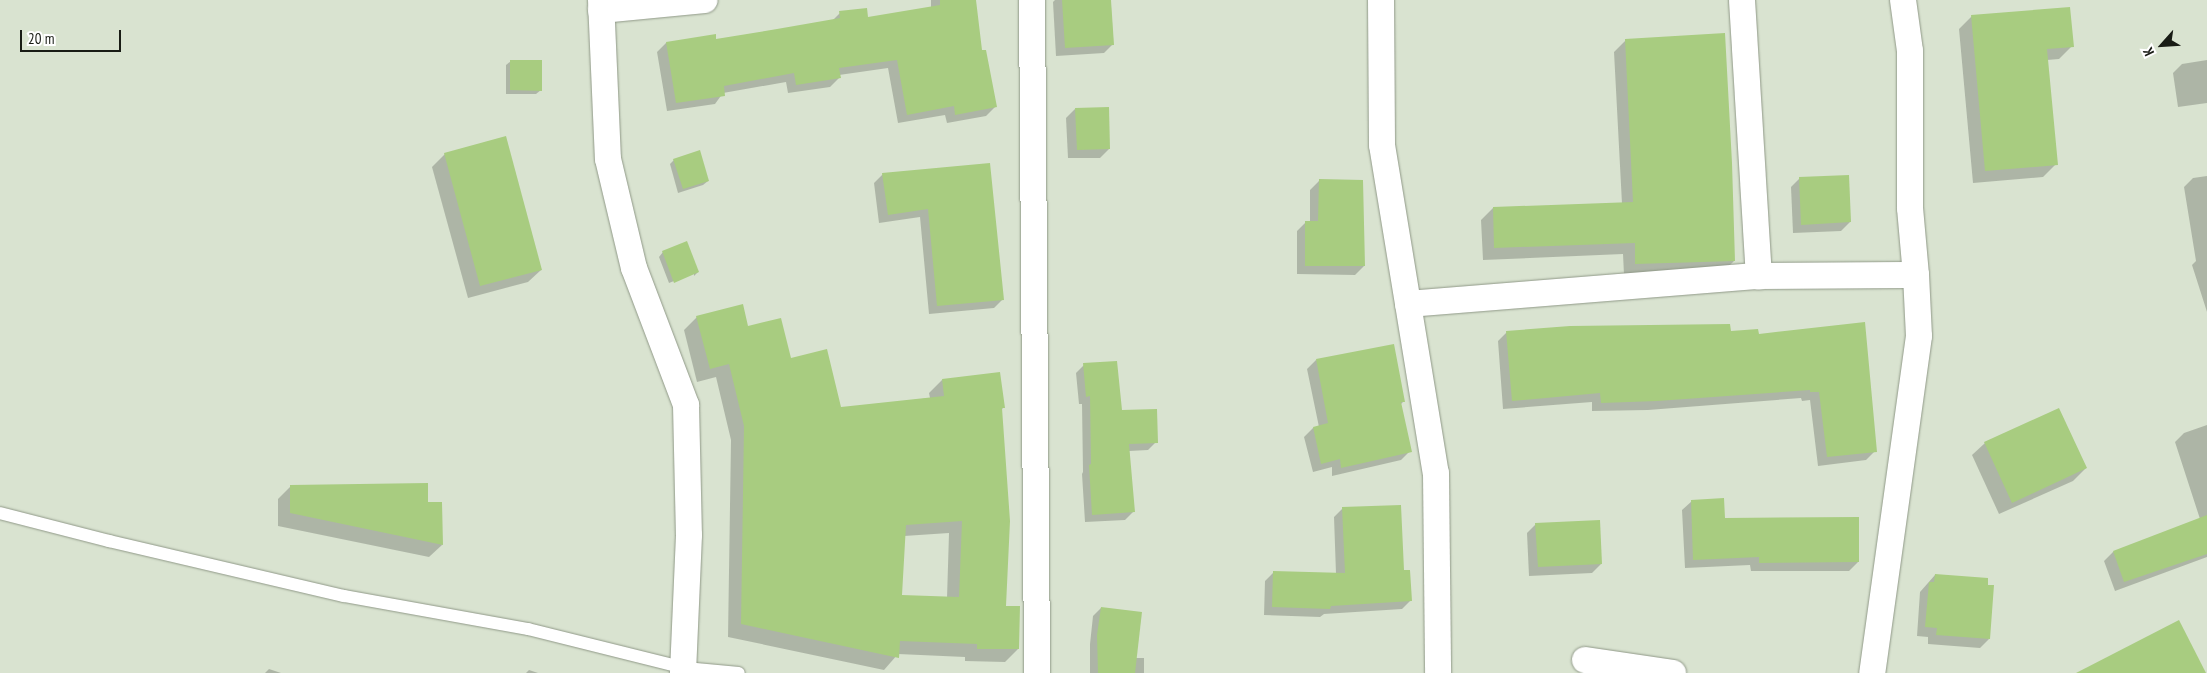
<!DOCTYPE html>
<style>
body{margin:0}
#map{position:relative;width:2207px;height:673px;overflow:hidden;background:#d9e3d0;font-family:"PT Sans Narrow",sans-serif}
div>[style]{position:absolute}
[style*='--x']{left:calc(var(--x)*1px);top:calc(var(--y)*1px);width:calc(var(--w)*1px);rotate:calc(var(--a)*1deg)}
.shadow>*{inset:0;background:#0003}
.building>*{inset:0;background:#a8cc80}
.roads{filter:drop-shadow(0 0 1px #909988) drop-shadow(0 0 1px #909988)}
.lane>*{height:12px;margin:-6px;padding:0 6px;transform-origin:6px;border-radius:6px;background:#fff}
.street>*{height:26px;margin:-13px;padding:0 13px;transform-origin:13px;border-radius:13px;background:#fff}
span{translate:-50% -50%;white-space:nowrap;text-align:center;line-height:1.15;-webkit-text-stroke:4.5px #fff;paint-order:stroke}
.north{position:absolute;left:2137px;top:20px;width:50px;height:50px;-webkit-text-stroke:4px #fff;paint-order:stroke;rotate:244deg;font-size:14px;font-weight:700;line-height:20px;text-align:center;color:#191c15}
.north::after{content:'';display:block;margin:auto;width:18px;height:22px;background:#191c15;clip-path:polygon(50% 0,100% 100%,50% 72%,0 100%)}
.scale{position:absolute;left:20px;top:30px;width:101px;height:22px;box-sizing:border-box;border:2px solid #191c15;border-top:0;padding-left:6px;font-size:15px;line-height:18px;white-space:nowrap;color:#191c15;-webkit-text-stroke:4px #fff;paint-order:stroke}
</style>
<div id="map">
<div class="shadow">
<div style="clip-path:polygon(931px 0,975px 0,981px 52px,995px 107px,986px 116px,947px 123px,945px 115px,898px 123px,888px 68px,839px 75px,839px 78px,830px 87px,788px 93px,786px 82px,723px 93px,715px 104px,667px 111px,657px 52px,666px 43px,715px 40px,832px 21px,840px 13px,867px 19px,931px 8px)"></div>
<div style="clip-path:polygon(1055px 0,1110px 0,1113px 44px,1104px 53px,1056px 56px,1053px 2px)"></div>
<div style="clip-path:polygon(1972px 16px,2072px 46px,2059px 59px,2047px 60px,2056px 164px,2043px 177px,1973px 183px,1959px 29px)"></div>
<div style="clip-path:polygon(1626px 40px,1734px 261px,1722px 273px,1624px 275px,1623px 254px,1483px 260px,1481px 220px,1493px 208px,1622px 204px,1614px 52px)"></div>
<div style="clip-path:polygon(2207px 60px,2207px 103px,2178px 107px,2173px 73px,2182px 64px)"></div>
<div style="clip-path:polygon(511px 61px,541px 90px,536px 94px,506px 94px,506px 65px)"></div>
<div style="clip-path:polygon(1075px 109px,1109px 149px,1100px 158px,1068px 158px,1066px 118px)"></div>
<div style="clip-path:polygon(445px 154px,541px 270px,528px 282px,468px 298px,432px 167px)"></div>
<div style="clip-path:polygon(674px 160px,708px 181px,703px 185px,678px 193px,670px 164px)"></div>
<div style="clip-path:polygon(988px 165px,1003px 299px,994px 308px,929px 314px,920px 217px,879px 223px,874px 183px,883px 174px)"></div>
<div style="clip-path:polygon(2207px 176px,2207px 312px,2192px 265px,2196px 261px,2184px 187px,2193px 178px)"></div>
<div style="clip-path:polygon(1800px 178px,1850px 222px,1841px 231px,1793px 233px,1791px 187px)"></div>
<div style="clip-path:polygon(1319px 181px,1364px 266px,1355px 275px,1297px 274px,1297px 231px,1306px 222px,1310px 222px,1310px 190px)"></div>
<div style="clip-path:polygon(663px 252px,698px 272px,694px 276px,694px 273px,669px 283px,659px 257px)"></div>
<div style="clip-path:polygon(evenodd,697px 317px,747px 328px,790px 359px,840px 409px,930px 398px,929px 393px,942px 380px,1003px 408px,1001px 410px,1005px 607px,1018px 649px,1005px 662px,965px 661px,965px 657px,898px 654px,884px 670px,728px 637px,731px 440px,716px 377px,697px 382px,684px 330px,697px 317px,949px 533px,947px 598px,901px 596px,904px 536px,949px 533px)"></div>
<div style="clip-path:polygon(1864px 323px,1875px 451px,1866px 460px,1818px 466px,1810px 400px,1802px 401px,1801px 398px,1648px 410px,1592px 411px,1592px 402px,1503px 409px,1498px 341px,1507px 332px,1729px 333px,1757px 335px)"></div>
<div style="clip-path:polygon(1316px 360px,1404px 401px,1400px 405px,1410px 451px,1401px 460px,1332px 476px,1332px 467px,1313px 472px,1304px 437px,1313px 428px,1319px 427px,1307px 369px)"></div>
<div style="clip-path:polygon(1084px 365px,1121px 411px,1156px 442px,1148px 450px,1129px 451px,1133px 512px,1125px 520px,1085px 522px,1082px 474px,1083px 472px,1082px 404px,1079px 404px,1076px 373px)"></div>
<div style="clip-path:polygon(2207px 425px,2207px 557px,2115px 591px,2104px 561px,2113px 552px,2200px 519px,2175px 442px,2184px 433px)"></div>
<div style="clip-path:polygon(1985px 443px,2086px 468px,2073px 481px,1999px 514px,1972px 455px)"></div>
<div style="clip-path:polygon(290px 487px,427px 503px,442px 545px,429px 557px,278px 526px,278px 499px)"></div>
<div style="clip-path:polygon(1692px 501px,1724px 519px,1858px 562px,1849px 571px,1751px 571px,1750px 565px,1685px 568px,1682px 510px)"></div>
<div style="clip-path:polygon(1343px 508px,1403px 572px,1411px 600px,1402px 609px,1324px 614px,1320px 617px,1264px 615px,1265px 581px,1274px 572px,1336px 574px,1334px 517px)"></div>
<div style="clip-path:polygon(1536px 524px,1601px 564px,1592px 573px,1529px 576px,1527px 533px)"></div>
<div style="clip-path:polygon(1935px 575px,1989px 639px,1980px 648px,1928px 644px,1928px 637px,1917px 636px,1920px 592px)"></div>
<div style="clip-path:polygon(1101px 608px,1136px 658px,1144px 658px,1144px 673px,1090px 673px,1090px 644px,1093px 616px)"></div>
<div style="clip-path:polygon(269px 669px,281px 673px,265px 673px)"></div>
<div style="clip-path:polygon(529px 670px,538px 673px,526px 673px)"></div>
</div>
<div class="building">
<div style="clip-path:polygon(940px 0,976px 0,982px 50px,986px 50px,997px 107px,955px 115px,954px 106px,907px 115px,897px 60px,839px 68px,841px 78px,796px 85px,794px 73px,724px 86px,725px 96px,676px 103px,666px 42px,716px 34px,716px 39px,777px 29px,840px 18px,839px 11px,867px 8px,868px 17px,940px 5px)"></div>
<div style="clip-path:polygon(1062px 0,1111px 0,1114px 45px,1065px 48px)"></div>
<div style="clip-path:polygon(2070px 7px,2074px 47px,2047px 49px,2058px 165px,1985px 171px,1971px 15px)"></div>
<div style="clip-path:polygon(1725px 33px,1732px 163px,1735px 261px,1635px 264px,1635px 243px,1494px 248px,1493px 207px,1633px 202px,1625px 39px)"></div>
<div style="clip-path:polygon(510px 60px,542px 60px,542px 91px,510px 90px)"></div>
<div style="clip-path:polygon(1109px 107px,1110px 149px,1077px 150px,1075px 108px)"></div>
<div style="clip-path:polygon(506px 136px,542px 270px,480px 286px,444px 153px)"></div>
<div style="clip-path:polygon(700px 150px,709px 181px,683px 189px,673px 159px)"></div>
<div style="clip-path:polygon(990px 163px,1004px 300px,937px 306px,928px 209px,888px 215px,882px 173px)"></div>
<div style="clip-path:polygon(1849px 175px,1851px 222px,1801px 225px,1799px 177px)"></div>
<div style="clip-path:polygon(1319px 179px,1363px 180px,1365px 266px,1305px 266px,1305px 221px,1318px 221px)"></div>
<div style="clip-path:polygon(687px 241px,699px 272px,674px 283px,662px 251px)"></div>
<div style="clip-path:polygon(evenodd,743px 304px,748px 326px,781px 318px,791px 358px,827px 349px,841px 407px,944px 396px,942px 379px,1000px 372px,1005px 408px,1002px 408px,1010px 521px,1006px 606px,1020px 606px,1019px 649px,977px 649px,977px 644px,900px 641px,899px 658px,741px 624px,744px 426px,729px 364px,710px 369px,696px 316px,743px 304px,962px 521px,959px 597px,902px 595px,906px 525px,962px 521px)"></div>
<div style="clip-path:polygon(1865px 322px,1877px 452px,1827px 457px,1819px 392px,1810px 392px,1810px 390px,1657px 401px,1601px 403px,1600px 393px,1512px 401px,1506px 331px,1570px 326px,1730px 324px,1731px 331px,1758px 329px,1759px 334px)"></div>
<div style="clip-path:polygon(1394px 344px,1405px 402px,1401px 402px,1412px 452px,1341px 468px,1340px 459px,1321px 464px,1313px 427px,1328px 423px,1316px 359px)"></div>
<div style="clip-path:polygon(1117px 361px,1122px 410px,1157px 409px,1158px 443px,1129px 444px,1135px 512px,1092px 515px,1089px 465px,1091px 464px,1090px 396px,1086px 397px,1083px 363px)"></div>
<div style="clip-path:polygon(2059px 408px,2087px 468px,2012px 503px,1984px 442px)"></div>
<div style="clip-path:polygon(428px 483px,428px 502px,442px 502px,443px 545px,290px 513px,290px 485px)"></div>
<div style="clip-path:polygon(1724px 498px,1725px 518px,1859px 517px,1859px 562px,1759px 563px,1759px 557px,1693px 560px,1691px 500px)"></div>
<div style="clip-path:polygon(1401px 505px,1404px 570px,1410px 570px,1412px 601px,1331px 606px,1330px 609px,1272px 607px,1273px 571px,1345px 573px,1342px 507px)"></div>
<div style="clip-path:polygon(2207px 515px,2207px 554px,2124px 582px,2113px 551px)"></div>
<div style="clip-path:polygon(1600px 520px,1602px 564px,1538px 567px,1535px 523px)"></div>
<div style="clip-path:polygon(1935px 574px,1988px 578px,1988px 585px,1994px 585px,1990px 639px,1936px 635px,1937px 628px,1925px 627px,1929px 582px,1934px 582px)"></div>
<div style="clip-path:polygon(1101px 607px,1142px 612px,1135px 673px,1098px 673px,1097px 635px)"></div>
<div style="clip-path:polygon(2179px 620px,2206px 673px,2076px 673px)"></div>
</div>
<div class="roads">
<div class="lane">
<div style="--x:0;--y:513;--w:113;--a:14.4"></div>
<div style="--x:109;--y:541;--w:241;--a:13.2"></div>
<div style="--x:344;--y:596;--w:187;--a:10.2"></div>
<div style="--x:528;--y:629;--w:162;--a:14"></div>
<div style="--x:685;--y:668;--w:54;--a:5.3"></div>
</div>
<div class="street">
<div style="--x:601;--y:0;--w:159;--a:87.5"></div>
<div style="--x:608;--y:159;--w:112;--a:76.6"></div>
<div style="--x:634;--y:268;--w:147;--a:69.2"></div>
<div style="--x:686;--y:405;--w:130;--a:88.7"></div>
<div style="--x:689;--y:535;--w:138;--a:92.5"></div>
<div style="--x:1032;--y:0;--w:673;--a:89.57"></div>
<div style="--x:1381;--y:0;--w:145;--a:89.6"></div>
<div style="--x:1382;--y:145;--w:332;--a:80.7"></div>
<div style="--x:1436;--y:473;--w:200;--a:89.4"></div>
<div style="--x:1742;--y:0;--w:277;--a:86.5"></div>
<div style="--x:1903;--y:0;--w:51;--a:82.2"></div>
<div style="--x:1910;--y:51;--w:157;--a:90"></div>
<div style="--x:1910;--y:208;--w:67;--a:84.9"></div>
<div style="--x:601;--y:10;--w:104;--a:-5.5"></div>
<div style="--x:1408;--y:304;--w:352;--a:-4.6"></div>
<div style="--x:1759;--y:276;--w:157;--a:-0.4"></div>
<div style="--x:1916;--y:275;--w:61;--a:87.2"></div>
<div style="--x:1919;--y:336;--w:340;--a:97.9"></div>
<div style="--x:1585;--y:660;--w:89;--a:8.4"></div>
</div>
</div>
<div class="north">K</div>
<div class="scale">20 m</div>
</div>
